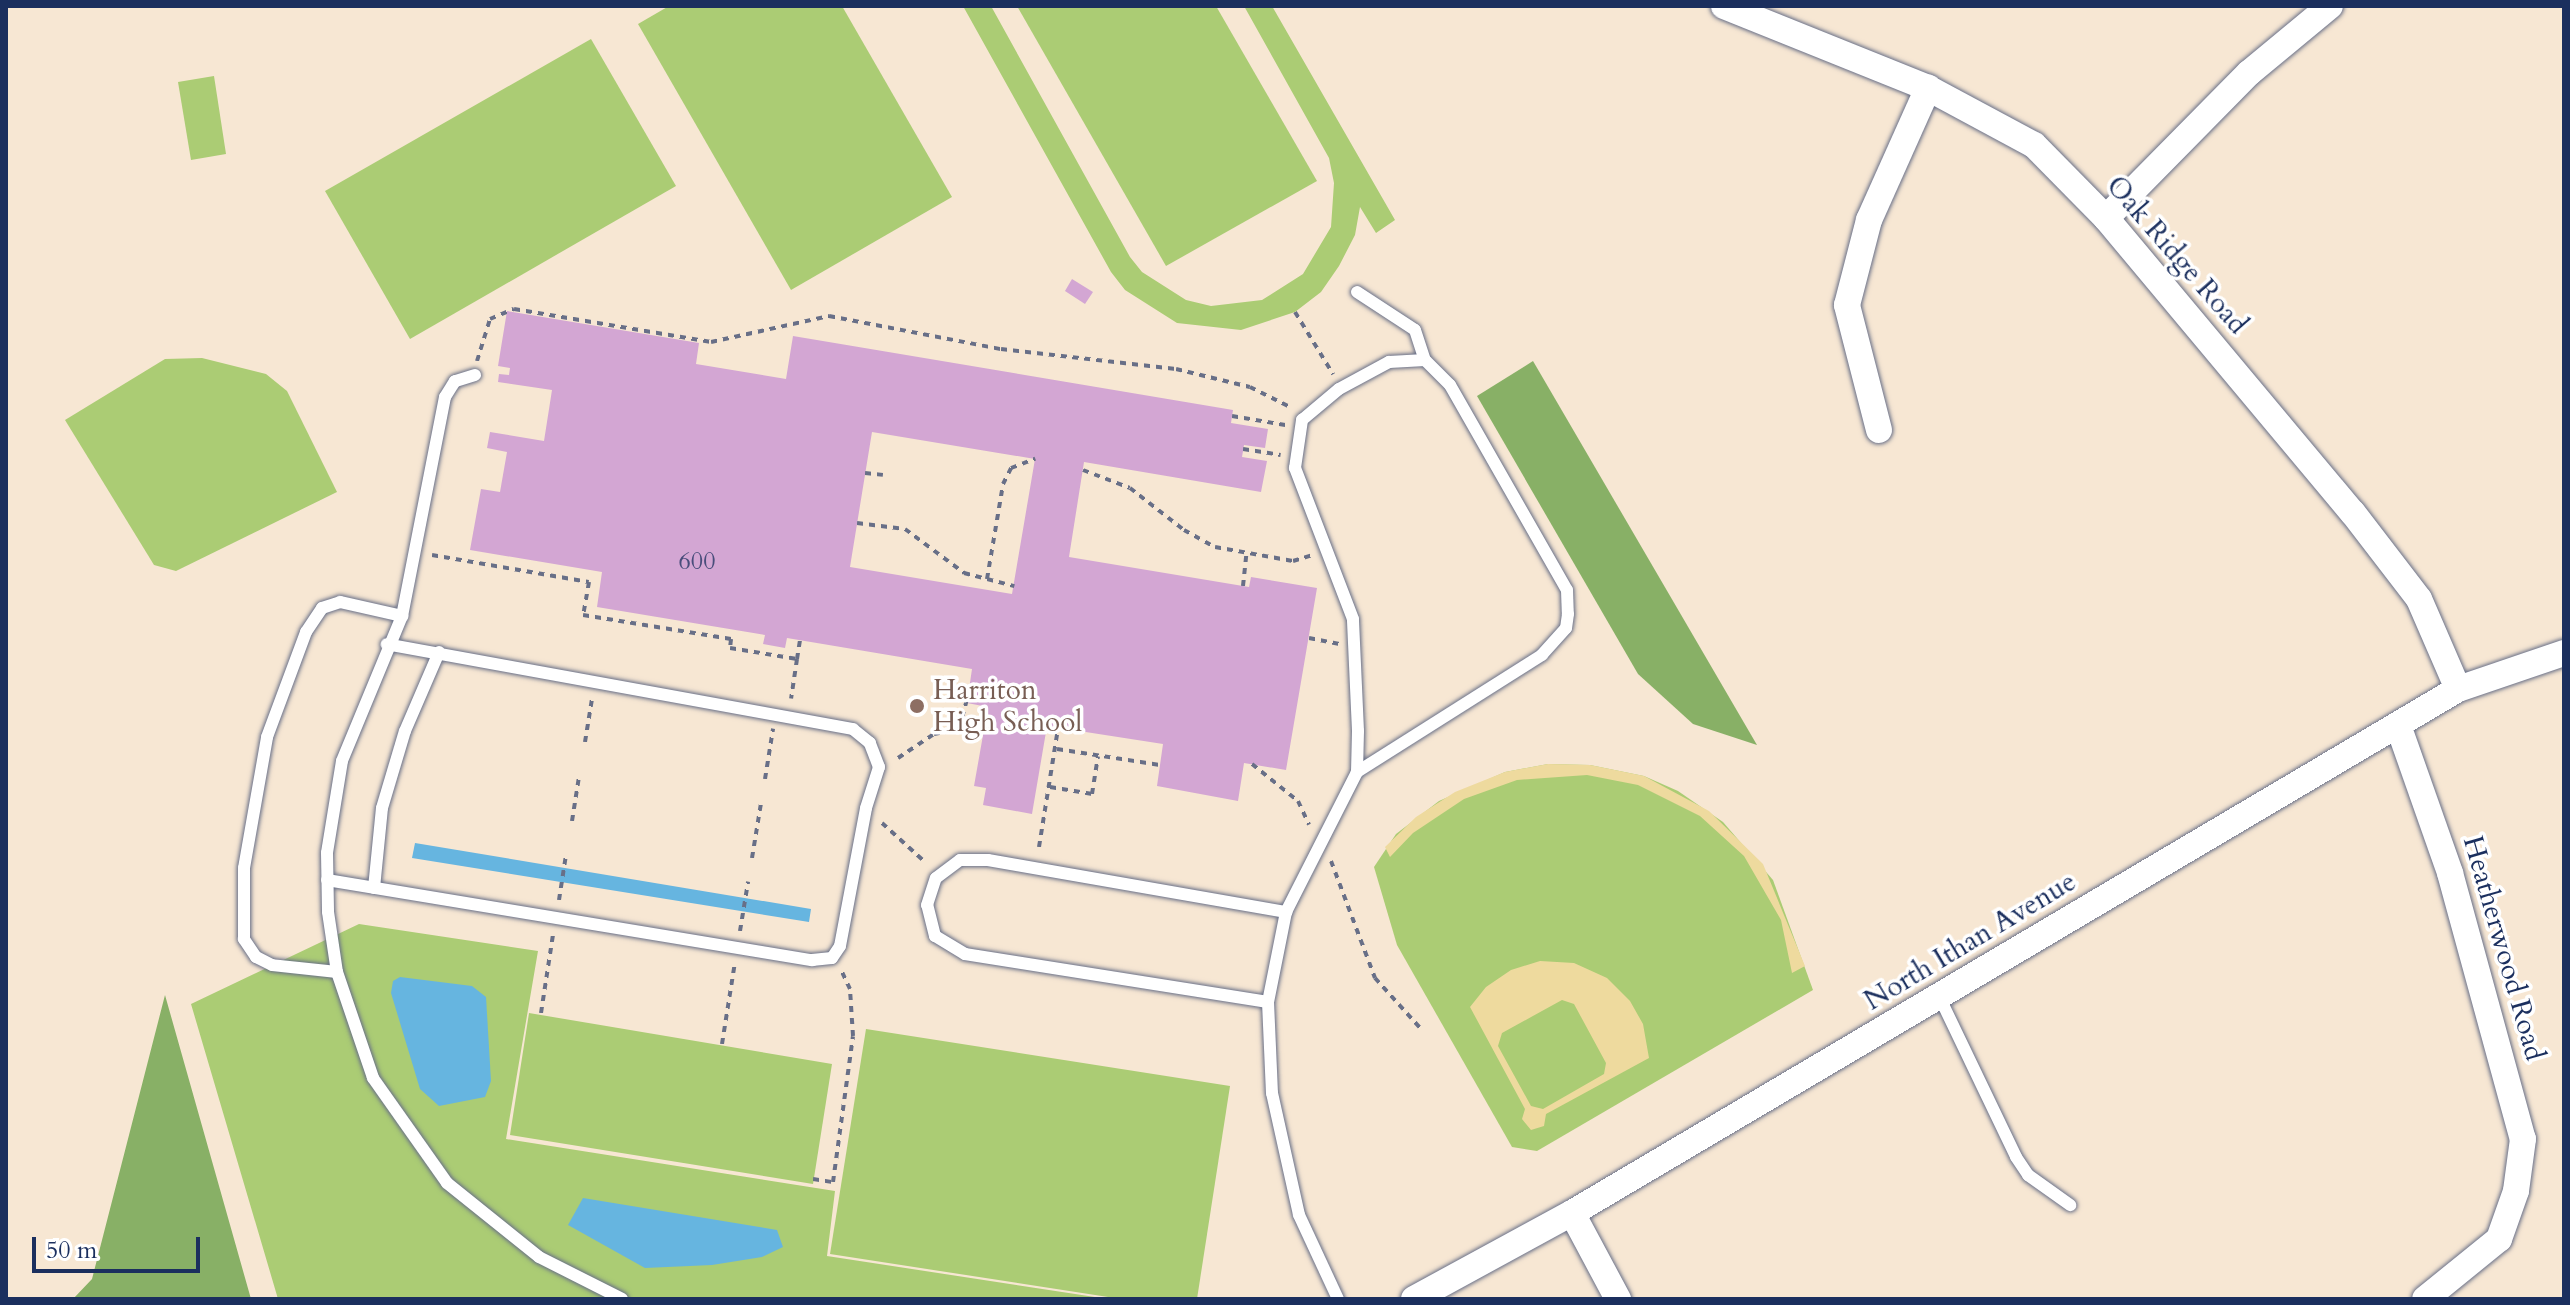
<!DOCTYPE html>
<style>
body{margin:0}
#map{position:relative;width:2570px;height:1305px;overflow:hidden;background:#f7e7d3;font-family:Cardo,serif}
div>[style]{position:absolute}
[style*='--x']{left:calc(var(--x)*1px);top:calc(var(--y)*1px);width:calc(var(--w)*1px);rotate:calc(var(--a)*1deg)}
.green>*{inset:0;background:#abcc74}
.forest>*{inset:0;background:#88b066}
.sand>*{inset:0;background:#eeda9e}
.water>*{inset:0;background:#66b5e0}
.building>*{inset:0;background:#d3a6d3}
.path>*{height:4px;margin-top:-2px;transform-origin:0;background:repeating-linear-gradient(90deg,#686f87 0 6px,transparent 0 12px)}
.roads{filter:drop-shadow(0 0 2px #686f87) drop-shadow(0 0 2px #686f87)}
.lane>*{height:12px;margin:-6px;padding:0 6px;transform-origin:6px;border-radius:6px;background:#fff}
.street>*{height:26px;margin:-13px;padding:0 13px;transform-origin:13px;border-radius:13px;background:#fff}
.dots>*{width:22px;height:22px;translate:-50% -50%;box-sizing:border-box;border:4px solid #fff;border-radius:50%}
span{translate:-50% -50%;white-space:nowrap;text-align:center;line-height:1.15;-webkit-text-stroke:7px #fff;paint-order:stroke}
.number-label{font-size:24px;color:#494d7b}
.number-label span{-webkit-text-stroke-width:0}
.street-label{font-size:28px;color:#1b2f5e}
.education-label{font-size:28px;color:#785e54}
.left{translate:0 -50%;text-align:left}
.frame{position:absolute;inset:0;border:8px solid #1b2f5e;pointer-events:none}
.scale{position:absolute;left:32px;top:1237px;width:168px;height:36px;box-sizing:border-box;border:4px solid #1b2f5e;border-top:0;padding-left:10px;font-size:24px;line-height:28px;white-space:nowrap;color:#1b2f5e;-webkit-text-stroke:6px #fff;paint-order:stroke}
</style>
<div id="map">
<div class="green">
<div style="clip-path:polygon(669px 6px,842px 6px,952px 197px,791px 290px,638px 24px)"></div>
<div style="clip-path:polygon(963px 6px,991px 6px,1130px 257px,1142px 272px,1186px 300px,1211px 306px,1262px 300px,1303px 274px,1331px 227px,1334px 183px,1329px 158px,1244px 6px,1272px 6px,1395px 220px,1376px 233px,1360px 207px,1355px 235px,1339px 266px,1321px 292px,1295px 312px,1241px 330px,1177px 323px,1125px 290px,1111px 272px)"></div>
<div style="clip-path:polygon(1017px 6px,1216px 6px,1317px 181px,1166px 266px)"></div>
<div style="clip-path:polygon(591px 39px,676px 186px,410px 339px,325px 191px)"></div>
<div style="clip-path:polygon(214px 76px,226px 154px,191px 160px,178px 82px)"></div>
<div style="clip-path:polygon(202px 358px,266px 374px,287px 391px,337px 492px,176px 571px,154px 565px,65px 420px,165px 359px)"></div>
<div style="clip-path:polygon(1548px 764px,1590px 765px,1644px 776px,1678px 791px,1723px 822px,1773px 880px,1813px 990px,1537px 1151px,1512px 1147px,1397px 945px,1374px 867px,1396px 834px,1439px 801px,1505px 772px)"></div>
<div style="clip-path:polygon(359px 924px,538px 951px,506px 1139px,835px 1191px,827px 1256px,1108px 1299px,278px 1299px,191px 1004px)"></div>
<div style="clip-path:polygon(529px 1013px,832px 1064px,813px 1184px,510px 1135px)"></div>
<div style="clip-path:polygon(866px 1029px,1230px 1086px,1197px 1299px,1121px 1299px,830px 1254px)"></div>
</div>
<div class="forest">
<div style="clip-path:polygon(1533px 361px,1757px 745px,1693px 724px,1638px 674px,1477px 396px)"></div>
<div style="clip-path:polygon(165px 995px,251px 1299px,73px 1299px,92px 1279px)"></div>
</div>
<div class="sand">
<div style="clip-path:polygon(1548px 764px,1590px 765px,1644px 776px,1709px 811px,1763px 864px,1805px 966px,1792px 973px,1781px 920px,1744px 856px,1700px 816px,1638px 785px,1587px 775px,1517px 780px,1464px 799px,1413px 833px,1390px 857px,1385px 847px,1416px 817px,1455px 792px,1505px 772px)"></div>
<div style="clip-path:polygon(evenodd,1540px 961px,1574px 963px,1607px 978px,1630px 1001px,1643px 1024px,1649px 1058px,1546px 1114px,1544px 1126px,1531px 1130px,1522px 1119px,1525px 1109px,1470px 1007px,1486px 987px,1511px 970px,1540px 961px,1562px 1000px,1574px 1004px,1606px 1063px,1604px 1074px,1543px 1109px,1531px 1106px,1498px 1046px,1502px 1033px,1562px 1000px)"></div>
</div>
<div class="water">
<div style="clip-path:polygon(415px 843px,811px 909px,809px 922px,412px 858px)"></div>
<div style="clip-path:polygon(400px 977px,472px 986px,486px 997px,491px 1081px,485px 1097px,439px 1106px,420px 1089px,391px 993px,393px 981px)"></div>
<div style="clip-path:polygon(583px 1198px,777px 1230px,783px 1247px,762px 1257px,712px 1265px,645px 1268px,568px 1225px)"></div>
</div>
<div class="building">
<div style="clip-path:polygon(1072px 279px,1093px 292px,1085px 304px,1065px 291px)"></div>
<div style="clip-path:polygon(evenodd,507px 311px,699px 343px,696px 364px,786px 379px,793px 336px,1233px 410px,1231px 423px,1268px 429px,1265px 448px,1244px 445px,1242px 457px,1267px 461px,1261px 492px,1084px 462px,1069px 557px,1249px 587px,1251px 577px,1317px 588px,1286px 770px,1244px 763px,1238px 801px,1157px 786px,1163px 744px,1047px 726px,1032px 814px,983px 805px,986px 788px,974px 786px,988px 707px,967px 703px,972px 669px,787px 638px,785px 648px,763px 644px,765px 635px,597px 607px,602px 572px,470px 550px,481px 489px,500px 492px,507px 452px,487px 448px,490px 432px,544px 441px,552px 390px,498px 382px,499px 374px,509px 375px,510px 368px,498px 366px,507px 311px,872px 432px,1035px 459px,1012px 594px,850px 567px,872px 432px)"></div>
</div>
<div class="path">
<div style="--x:1295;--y:312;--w:73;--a:58.5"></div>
<div style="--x:477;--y:361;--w:44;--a:-72.8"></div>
<div style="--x:490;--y:319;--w:26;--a:-23"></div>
<div style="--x:514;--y:309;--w:200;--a:9.5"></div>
<div style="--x:711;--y:342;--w:121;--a:-12.4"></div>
<div style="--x:829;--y:316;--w:175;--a:10.9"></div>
<div style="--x:1001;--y:349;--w:176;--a:6.5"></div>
<div style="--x:1176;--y:369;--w:76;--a:13.7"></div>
<div style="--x:1250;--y:387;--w:47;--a:26.6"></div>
<div style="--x:1232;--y:416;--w:54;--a:9.6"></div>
<div style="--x:1243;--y:449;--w:38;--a:9"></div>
<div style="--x:1083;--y:470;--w:50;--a:21"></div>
<div style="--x:1130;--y:488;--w:68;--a:37.9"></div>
<div style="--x:1184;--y:530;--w:35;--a:29"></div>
<div style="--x:1215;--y:547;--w:79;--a:10.2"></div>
<div style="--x:1293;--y:561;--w:21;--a:-17"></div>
<div style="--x:865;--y:473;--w:18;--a:6"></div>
<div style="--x:857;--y:523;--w:48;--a:7.1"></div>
<div style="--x:905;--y:529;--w:74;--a:36.7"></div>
<div style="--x:964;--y:573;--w:52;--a:14.6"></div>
<div style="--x:432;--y:555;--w:159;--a:9.8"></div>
<div style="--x:589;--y:582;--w:34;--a:100"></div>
<div style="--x:583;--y:615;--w:150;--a:9.2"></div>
<div style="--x:731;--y:639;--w:9;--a:96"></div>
<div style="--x:730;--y:648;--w:68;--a:9.3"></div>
<div style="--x:797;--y:659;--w:40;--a:98.5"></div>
<div style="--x:987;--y:579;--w:96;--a:-80.4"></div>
<div style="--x:1003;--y:484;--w:18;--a:-63"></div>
<div style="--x:1011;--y:468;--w:26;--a:-21"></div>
<div style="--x:1243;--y:586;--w:31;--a:-84"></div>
<div style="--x:1309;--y:638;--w:31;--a:11"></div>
<div style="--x:797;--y:659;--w:19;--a:-81"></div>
<div style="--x:585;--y:742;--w:44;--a:-80.8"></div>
<div style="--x:1057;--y:749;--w:104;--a:8.8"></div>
<div style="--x:898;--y:758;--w:43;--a:-33.7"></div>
<div style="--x:934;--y:734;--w:25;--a:-11"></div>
<div style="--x:959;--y:729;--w:34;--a:-75"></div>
<div style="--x:1252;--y:764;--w:59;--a:38.8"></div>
<div style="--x:1298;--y:801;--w:26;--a:65"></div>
<div style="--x:765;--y:779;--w:51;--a:-80.9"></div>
<div style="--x:1050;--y:787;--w:43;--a:9.5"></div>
<div style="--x:1092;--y:794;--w:38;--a:-81"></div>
<div style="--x:572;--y:821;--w:45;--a:-81"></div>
<div style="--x:882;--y:823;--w:58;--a:42.2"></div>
<div style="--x:1039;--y:847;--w:121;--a:-80.9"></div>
<div style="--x:752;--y:858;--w:56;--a:-80.7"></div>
<div style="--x:1331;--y:861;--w:125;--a:69.4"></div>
<div style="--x:1375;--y:978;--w:70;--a:47.9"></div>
<div style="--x:559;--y:900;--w:46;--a:-81.2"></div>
<div style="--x:740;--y:931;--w:50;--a:-80.7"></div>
<div style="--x:541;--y:1013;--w:79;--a:-81.3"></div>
<div style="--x:722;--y:1044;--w:83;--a:-81"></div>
<div style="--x:813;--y:1179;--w:20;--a:9"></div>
<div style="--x:833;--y:1182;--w:147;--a:-82.2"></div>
<div style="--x:853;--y:1036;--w:47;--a:-93.7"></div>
<div style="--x:850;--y:989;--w:19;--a:-115"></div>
</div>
<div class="roads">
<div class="lane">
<div style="--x:1357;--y:292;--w:69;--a:33.2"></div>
<div style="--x:1415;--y:330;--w:32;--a:72"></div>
<div style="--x:475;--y:375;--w:21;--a:163"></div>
<div style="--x:455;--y:381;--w:19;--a:122"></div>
<div style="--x:445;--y:397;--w:223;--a:101.1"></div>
<div style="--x:402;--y:616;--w:157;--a:112.5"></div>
<div style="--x:342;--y:761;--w:93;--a:99.3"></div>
<div style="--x:327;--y:853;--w:59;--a:89"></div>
<div style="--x:328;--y:912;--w:61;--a:81.5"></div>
<div style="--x:337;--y:972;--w:112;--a:71.2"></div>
<div style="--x:373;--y:1078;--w:128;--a:54.8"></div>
<div style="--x:447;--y:1183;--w:118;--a:38.8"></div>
<div style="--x:539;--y:1257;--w:93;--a:26.8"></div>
<div style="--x:327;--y:880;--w:492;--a:9.4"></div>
<div style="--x:812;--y:960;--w:20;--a:-6"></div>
<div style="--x:832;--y:958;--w:14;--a:-56"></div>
<div style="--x:840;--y:946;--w:140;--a:-79.3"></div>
<div style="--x:866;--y:808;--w:43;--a:-72.4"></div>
<div style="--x:879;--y:767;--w:26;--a:-111"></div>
<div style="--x:870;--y:743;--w:22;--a:-141"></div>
<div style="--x:853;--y:729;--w:474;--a:-169.7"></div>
<div style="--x:374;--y:888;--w:80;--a:-84.3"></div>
<div style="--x:382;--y:808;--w:80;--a:-73.4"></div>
<div style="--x:405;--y:731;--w:86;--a:-66.7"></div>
<div style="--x:1286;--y:912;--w:157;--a:-63.1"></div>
<div style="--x:1357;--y:772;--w:41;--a:-88.6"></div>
<div style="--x:1358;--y:731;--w:112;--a:-92.6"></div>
<div style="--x:1353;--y:619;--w:162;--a:-111"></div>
<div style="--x:1295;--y:468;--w:49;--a:-81.7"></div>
<div style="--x:1302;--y:420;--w:48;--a:-40"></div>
<div style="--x:1339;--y:389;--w:57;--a:-28.4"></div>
<div style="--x:1389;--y:362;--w:36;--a:-3"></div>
<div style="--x:1425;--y:360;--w:35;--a:45"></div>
<div style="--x:1450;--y:385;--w:236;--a:60.3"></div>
<div style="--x:1567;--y:590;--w:24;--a:88"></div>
<div style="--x:1568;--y:614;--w:14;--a:98"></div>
<div style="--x:1566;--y:628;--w:36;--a:132"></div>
<div style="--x:1542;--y:655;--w:219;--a:147.7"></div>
<div style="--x:337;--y:972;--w:65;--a:-173.9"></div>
<div style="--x:272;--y:965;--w:18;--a:-153"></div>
<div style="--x:256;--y:957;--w:22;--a:-124"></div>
<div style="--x:244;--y:939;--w:71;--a:-90"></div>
<div style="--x:244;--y:868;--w:133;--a:-80"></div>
<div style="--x:267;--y:737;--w:112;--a:-69.6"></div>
<div style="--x:306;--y:632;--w:29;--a:-56"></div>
<div style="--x:322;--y:608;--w:19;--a:-18"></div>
<div style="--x:340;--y:602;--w:64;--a:12.7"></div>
<div style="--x:1939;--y:996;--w:178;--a:64.4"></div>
<div style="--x:2016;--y:1157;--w:22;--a:56"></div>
<div style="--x:2028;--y:1175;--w:52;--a:35.5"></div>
<div style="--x:1268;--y:1002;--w:307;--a:-171"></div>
<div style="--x:965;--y:954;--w:35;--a:-149"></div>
<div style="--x:935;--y:936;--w:32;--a:-104"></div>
<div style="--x:927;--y:905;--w:28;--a:-72"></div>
<div style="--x:936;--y:878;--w:30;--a:-37"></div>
<div style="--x:960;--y:860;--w:28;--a:0"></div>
<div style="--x:988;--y:860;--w:303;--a:9.9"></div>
<div style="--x:1286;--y:912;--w:92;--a:101.3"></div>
<div style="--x:1268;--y:1002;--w:91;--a:87.5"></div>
<div style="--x:1272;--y:1093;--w:125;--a:77.5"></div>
<div style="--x:1299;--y:1215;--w:93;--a:65.1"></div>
</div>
<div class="street">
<div style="--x:1724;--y:6;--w:220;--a:21.9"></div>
<div style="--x:1928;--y:88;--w:120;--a:28.3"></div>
<div style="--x:2034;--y:145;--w:103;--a:45.4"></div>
<div style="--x:2106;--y:218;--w:385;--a:50.1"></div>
<div style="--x:2353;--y:513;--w:108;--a:52.5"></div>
<div style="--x:2419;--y:599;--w:98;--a:66.6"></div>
<div style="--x:2106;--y:218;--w:204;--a:-45.4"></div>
<div style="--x:2249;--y:73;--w:105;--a:-39.6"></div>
<div style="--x:1879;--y:430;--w:129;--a:-104.4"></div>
<div style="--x:1847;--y:305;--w:88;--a:-75.5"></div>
<div style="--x:1869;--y:220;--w:145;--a:-65.9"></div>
<div style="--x:2398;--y:725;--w:157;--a:70.6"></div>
<div style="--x:2450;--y:873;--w:276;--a:74.7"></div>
<div style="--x:2523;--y:1139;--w:52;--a:97.7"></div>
<div style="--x:2516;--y:1191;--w:51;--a:109.5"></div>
<div style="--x:2499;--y:1239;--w:95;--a:141"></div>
<div style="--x:1572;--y:1213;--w:98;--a:61.9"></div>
<div style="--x:1414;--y:1299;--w:180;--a:-28.6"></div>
<div style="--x:1572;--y:1213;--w:1029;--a:-30.6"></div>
<div style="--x:2458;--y:689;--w:112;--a:-18.8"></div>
</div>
</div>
<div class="dots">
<div style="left:917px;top:706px;background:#8d6e63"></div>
</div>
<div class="number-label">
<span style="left:697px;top:562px">600</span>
</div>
<div class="street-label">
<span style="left:2177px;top:255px;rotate:49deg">Oak Ridge Road</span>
<span style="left:1970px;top:941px;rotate:-31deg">North Ithan Avenue</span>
<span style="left:2504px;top:948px;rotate:74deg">Heatherwood Road</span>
</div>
<div class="education-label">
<span class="left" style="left:933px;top:706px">Harriton<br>High School</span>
</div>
<div class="frame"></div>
<div class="scale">50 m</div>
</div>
